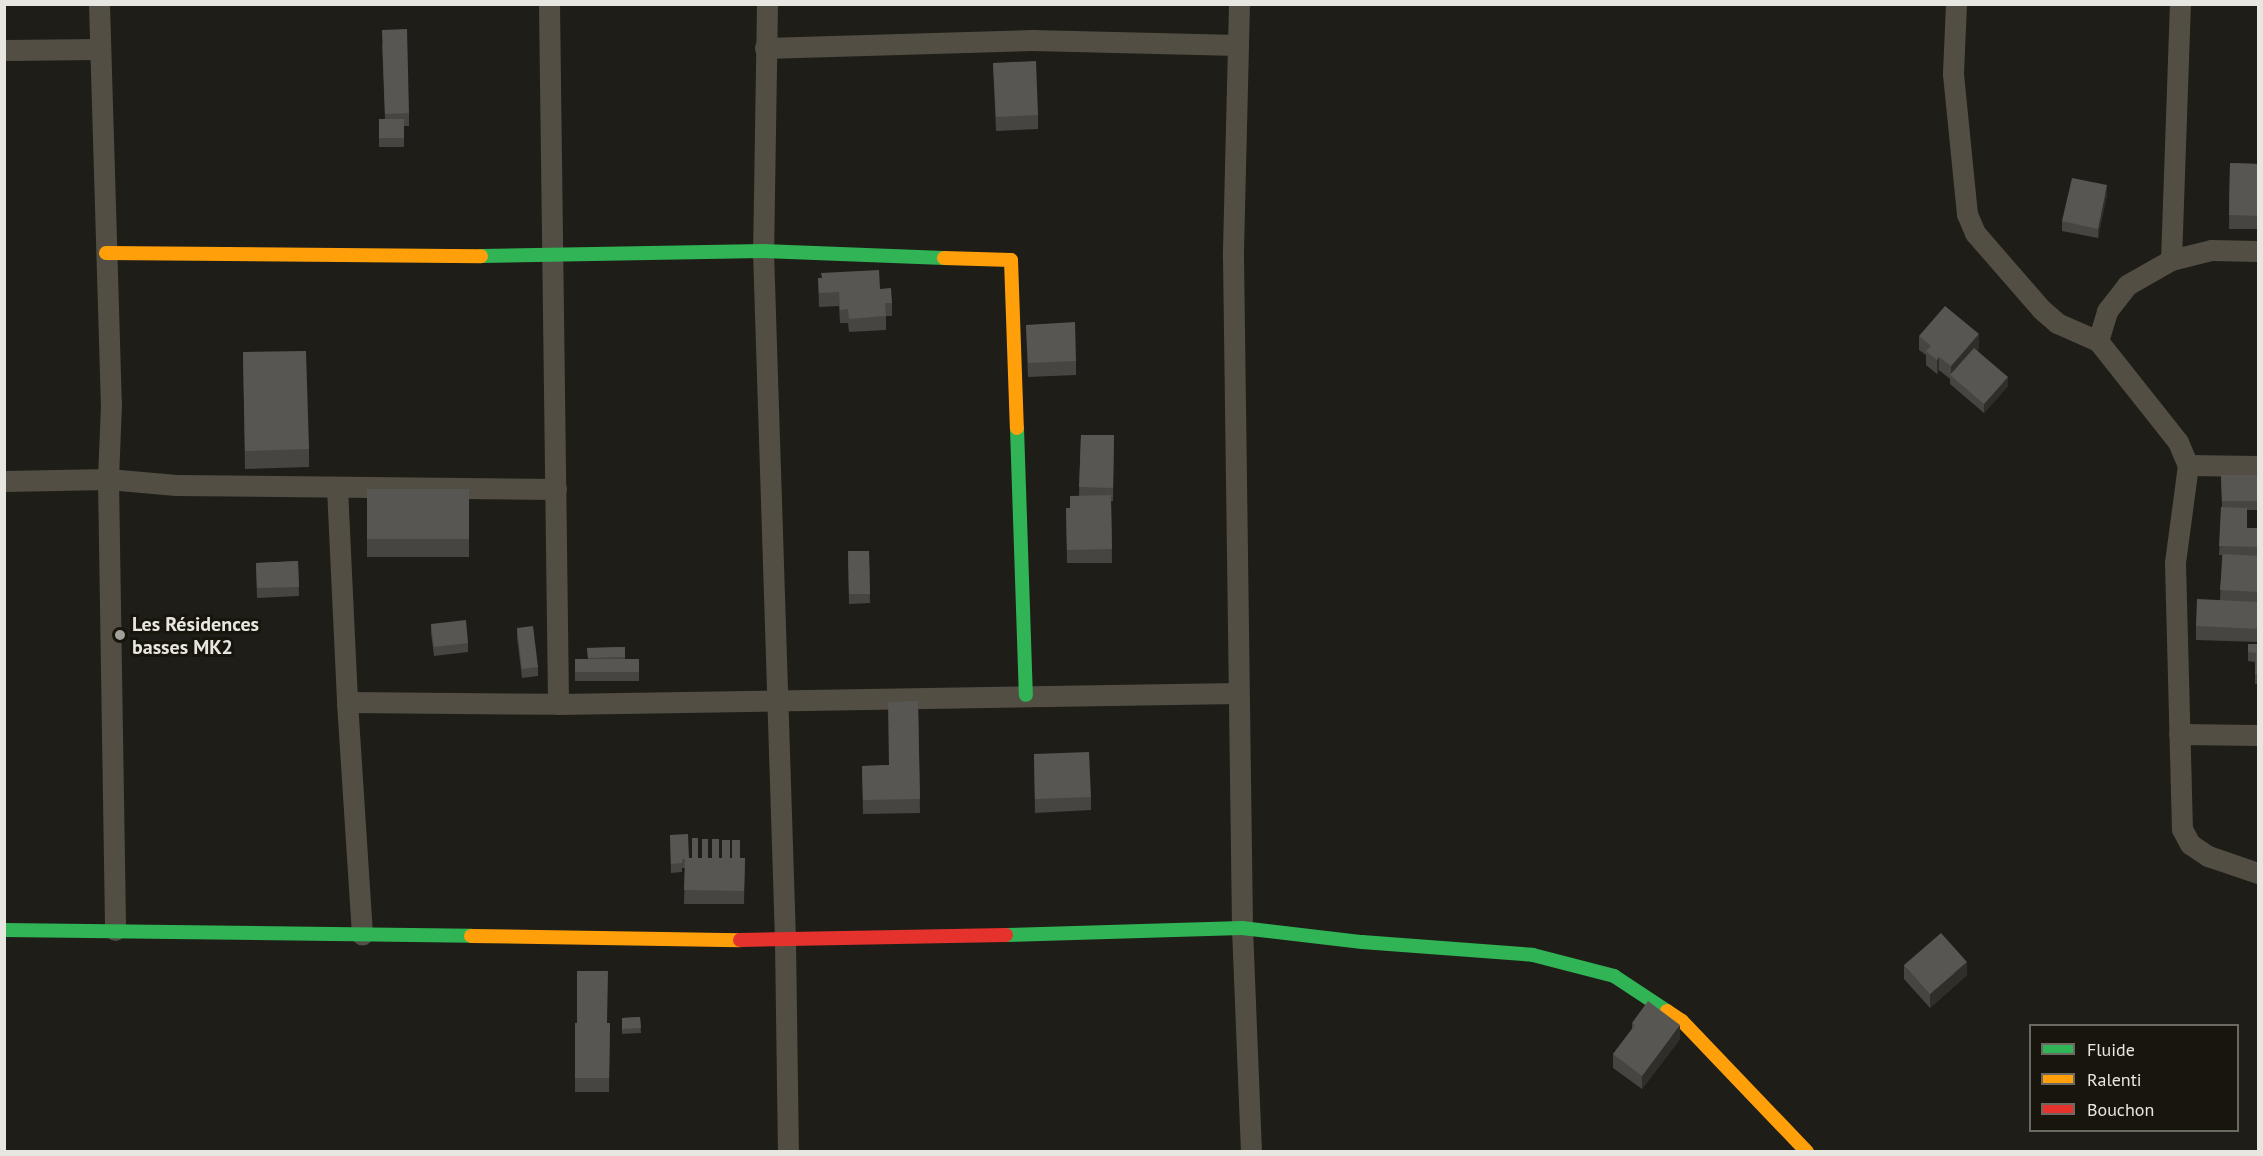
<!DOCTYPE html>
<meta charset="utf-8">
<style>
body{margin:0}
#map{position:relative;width:2263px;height:1156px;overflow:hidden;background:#1e1d18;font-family:"PT Sans",sans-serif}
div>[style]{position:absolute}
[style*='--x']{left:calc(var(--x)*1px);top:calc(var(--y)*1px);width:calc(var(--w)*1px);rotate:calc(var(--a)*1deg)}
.street>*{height:21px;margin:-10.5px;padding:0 10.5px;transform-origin:10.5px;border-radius:10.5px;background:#524e43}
.fast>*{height:14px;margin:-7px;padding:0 7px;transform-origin:7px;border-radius:7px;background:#30b455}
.slow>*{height:14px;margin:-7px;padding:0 7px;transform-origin:7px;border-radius:7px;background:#ff9f0a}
.jam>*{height:14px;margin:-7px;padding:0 7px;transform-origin:7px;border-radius:7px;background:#e5322d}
.wall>*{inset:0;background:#464541}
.shaded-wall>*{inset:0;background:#2f2e29}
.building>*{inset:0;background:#585652}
.dots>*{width:16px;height:16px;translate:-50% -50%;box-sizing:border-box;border:3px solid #18150c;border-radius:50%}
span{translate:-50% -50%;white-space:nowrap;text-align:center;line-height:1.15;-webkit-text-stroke:6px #18150c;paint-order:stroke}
.poi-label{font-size:20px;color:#e8e6e0;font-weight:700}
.left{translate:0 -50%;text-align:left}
.frame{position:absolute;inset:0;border:6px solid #e8e6e0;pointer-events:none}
.legend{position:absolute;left:2029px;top:1024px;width:210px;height:108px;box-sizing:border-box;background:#18150c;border:2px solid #6b6961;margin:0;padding:8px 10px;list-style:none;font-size:18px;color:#e8e6e0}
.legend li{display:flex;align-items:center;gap:12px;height:30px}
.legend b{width:30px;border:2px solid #6b6961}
</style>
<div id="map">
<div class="street">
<div style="--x:99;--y:4;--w:400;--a:88.3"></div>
<div style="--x:111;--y:404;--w:75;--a:92.3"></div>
<div style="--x:108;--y:479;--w:451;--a:89.1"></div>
<div style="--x:549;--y:4;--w:700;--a:89.26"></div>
<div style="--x:767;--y:4;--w:247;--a:90.9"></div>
<div style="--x:763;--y:251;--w:690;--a:88.17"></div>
<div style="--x:785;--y:941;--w:211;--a:89.2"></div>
<div style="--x:1239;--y:4;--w:253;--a:91.4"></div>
<div style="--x:1233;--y:257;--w:671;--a:89.23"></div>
<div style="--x:1242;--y:928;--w:224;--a:87.7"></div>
<div style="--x:1956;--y:4;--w:70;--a:92.5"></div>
<div style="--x:1953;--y:74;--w:141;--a:84.3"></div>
<div style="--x:1967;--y:214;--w:21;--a:67"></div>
<div style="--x:1975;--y:233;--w:101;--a:49"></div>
<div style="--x:2041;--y:309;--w:21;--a:41"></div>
<div style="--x:2057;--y:323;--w:45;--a:23.7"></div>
<div style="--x:2098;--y:341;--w:129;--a:51.6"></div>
<div style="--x:2178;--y:442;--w:25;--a:67"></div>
<div style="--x:2188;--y:465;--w:99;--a:97.6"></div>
<div style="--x:2175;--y:563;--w:266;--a:88.5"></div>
<div style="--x:2182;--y:829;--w:17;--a:62"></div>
<div style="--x:2190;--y:844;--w:22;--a:34"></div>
<div style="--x:2208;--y:856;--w:53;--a:18.8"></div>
<div style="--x:765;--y:48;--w:267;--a:-1.7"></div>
<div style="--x:1032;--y:40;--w:206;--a:1.4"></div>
<div style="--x:4;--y:50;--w:95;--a:-0.6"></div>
<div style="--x:2171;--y:260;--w:256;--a:-88"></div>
<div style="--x:2098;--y:341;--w:31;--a:-73"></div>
<div style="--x:2107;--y:311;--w:33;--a:-52"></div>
<div style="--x:2127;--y:285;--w:51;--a:-29.6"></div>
<div style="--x:2171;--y:260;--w:41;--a:-14"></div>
<div style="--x:2211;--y:250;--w:47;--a:1.2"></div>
<div style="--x:2188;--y:465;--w:70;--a:0.8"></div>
<div style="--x:4;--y:481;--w:104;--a:-1.1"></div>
<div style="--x:108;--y:479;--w:68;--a:5"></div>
<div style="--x:176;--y:485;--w:380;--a:0.6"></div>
<div style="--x:337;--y:488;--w:214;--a:87.3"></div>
<div style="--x:347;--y:702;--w:233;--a:86.3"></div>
<div style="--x:347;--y:702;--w:211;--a:0.5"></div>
<div style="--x:558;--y:704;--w:680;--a:-0.93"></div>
<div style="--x:2179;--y:734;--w:79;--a:0.7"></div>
</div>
<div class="fast">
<div style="--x:481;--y:256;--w:282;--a:-1"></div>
<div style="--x:763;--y:251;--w:181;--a:2.2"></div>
<div style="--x:1017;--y:428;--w:267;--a:88.1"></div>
<div style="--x:4;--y:930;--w:467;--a:0.7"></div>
<div style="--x:1006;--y:935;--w:236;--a:-1.7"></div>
<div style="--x:1242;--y:928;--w:121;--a:6.7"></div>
<div style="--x:1362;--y:942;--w:171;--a:4.3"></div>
<div style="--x:1533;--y:955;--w:84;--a:14.5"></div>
<div style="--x:1614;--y:976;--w:64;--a:33.4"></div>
</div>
<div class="slow">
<div style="--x:106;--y:253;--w:375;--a:0.5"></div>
<div style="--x:944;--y:258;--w:67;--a:1.7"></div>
<div style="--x:1011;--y:260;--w:168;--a:88"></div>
<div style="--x:471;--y:936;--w:269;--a:0.9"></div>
<div style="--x:1667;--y:1011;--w:18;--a:34"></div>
<div style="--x:1682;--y:1021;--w:181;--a:46.3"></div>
</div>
<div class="jam">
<div style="--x:740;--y:940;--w:266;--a:-1.1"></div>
</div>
<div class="wall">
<div style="clip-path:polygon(382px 43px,409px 113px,409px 126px,404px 126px,404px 147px,379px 147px,379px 119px,385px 119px)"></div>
<div style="clip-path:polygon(993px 63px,1038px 115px,1038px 129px,996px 131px)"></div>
<div style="clip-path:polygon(2230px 163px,2259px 164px,2259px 229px,2229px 229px)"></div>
<div style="clip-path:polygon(2107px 194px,2098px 238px,2062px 231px,2062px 221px)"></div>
<div style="clip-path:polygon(818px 278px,880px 289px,892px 303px,892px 316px,886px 316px,886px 330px,849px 332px,848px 323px,840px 323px,839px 306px,819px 307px)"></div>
<div style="clip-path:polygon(1026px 325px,1076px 361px,1076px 375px,1028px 377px)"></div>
<div style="clip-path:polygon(1919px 336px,1979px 348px,1977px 350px,2008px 386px,1984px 413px,1950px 384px,1950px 379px,1939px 370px,1937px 374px,1926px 365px,1926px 355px,1919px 350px)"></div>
<div style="clip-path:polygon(243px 352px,309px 449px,309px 467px,245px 469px)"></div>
<div style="clip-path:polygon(1081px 435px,1114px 435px,1113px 501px,1111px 501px,1112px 563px,1067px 563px,1066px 508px,1070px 508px,1079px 496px)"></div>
<div style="clip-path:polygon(2221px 475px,2259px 475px,2259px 510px,2247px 510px,2247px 528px,2259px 528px,2259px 642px,2196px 640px,2196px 626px,2220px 600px,2222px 555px,2219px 555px,2222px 507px)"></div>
<div style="clip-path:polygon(367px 489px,469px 489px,469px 557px,367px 557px)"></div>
<div style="clip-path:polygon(848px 551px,869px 551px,870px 603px,849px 604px)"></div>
<div style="clip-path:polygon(298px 561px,299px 596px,257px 598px,256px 563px)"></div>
<div style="clip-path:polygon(431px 624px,468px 643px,468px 652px,434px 656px,431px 633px)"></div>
<div style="clip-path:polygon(517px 628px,538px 667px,538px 676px,522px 678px,517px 637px)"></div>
<div style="clip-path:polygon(2248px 644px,2259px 644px,2259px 684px,2255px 684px,2255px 662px,2248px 661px)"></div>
<div style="clip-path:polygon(625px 647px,625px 659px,639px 659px,639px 681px,575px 681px,575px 659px,588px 659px,587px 648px)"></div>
<div style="clip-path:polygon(918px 701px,920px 813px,863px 814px,862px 766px,889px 765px)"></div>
<div style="clip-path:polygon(1034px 754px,1091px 797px,1091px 810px,1035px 813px)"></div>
<div style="clip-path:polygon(670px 835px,689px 858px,745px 858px,744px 904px,684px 904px,685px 868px,682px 868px,682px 872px,671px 873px)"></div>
<div style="clip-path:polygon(1904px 965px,1967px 975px,1930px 1008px,1904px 979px)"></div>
<div style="clip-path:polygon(640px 1017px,641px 1033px,622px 1034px,622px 1018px)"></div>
<div style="clip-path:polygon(575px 1023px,610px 1023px,609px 1092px,575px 1092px)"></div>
<div style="clip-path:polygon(1632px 1023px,1680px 1039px,1642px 1089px,1613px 1068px,1613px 1054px,1632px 1029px)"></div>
</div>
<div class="shaded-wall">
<div style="clip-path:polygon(2107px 185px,2107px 194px,2098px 238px,2098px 229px)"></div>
<div style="clip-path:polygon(1979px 334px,1979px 348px,1953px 377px,1951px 375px,1951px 366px)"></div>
<div style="clip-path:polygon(1939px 357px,1939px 370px,1937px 374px,1937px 360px)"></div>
<div style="clip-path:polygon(2008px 377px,2008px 386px,1984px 413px,1984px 404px)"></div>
<div style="clip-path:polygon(1967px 962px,1967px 975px,1930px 1008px,1930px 994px)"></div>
<div style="clip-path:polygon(1680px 1025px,1680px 1039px,1642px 1089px,1642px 1076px)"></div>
</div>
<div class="building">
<div style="clip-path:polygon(407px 29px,409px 113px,385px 114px,382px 30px)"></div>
<div style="clip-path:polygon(1036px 61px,1038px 115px,996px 117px,993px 63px)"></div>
<div style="clip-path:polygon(379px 119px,404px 119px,404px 138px,379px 138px)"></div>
<div style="clip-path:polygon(2230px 163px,2259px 164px,2259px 216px,2229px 215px)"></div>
<div style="clip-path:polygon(2072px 178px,2107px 185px,2098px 229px,2062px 221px)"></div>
<div style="clip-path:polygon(879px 270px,880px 289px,891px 288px,892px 303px,885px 303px,886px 316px,849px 319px,848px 309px,840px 310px,839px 292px,819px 293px,818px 278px,822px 278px,821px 273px)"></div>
<div style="clip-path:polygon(1945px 306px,1979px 334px,1951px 366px,1939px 357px,1937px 360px,1926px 351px,1931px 346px,1919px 336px)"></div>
<div style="clip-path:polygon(1075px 322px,1076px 361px,1028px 363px,1026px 325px)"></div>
<div style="clip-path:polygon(1974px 348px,2008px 377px,1984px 404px,1950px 375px)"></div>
<div style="clip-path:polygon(306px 351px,309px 449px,245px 451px,243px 352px)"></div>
<div style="clip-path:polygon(1081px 435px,1114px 435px,1113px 488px,1079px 487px)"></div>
<div style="clip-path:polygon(2221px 475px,2259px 475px,2259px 501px,2222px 501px)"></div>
<div style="clip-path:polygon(367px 489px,469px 489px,469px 539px,367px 539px)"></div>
<div style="clip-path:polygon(1111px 495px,1112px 549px,1067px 550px,1066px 508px,1070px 508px,1070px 496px)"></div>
<div style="clip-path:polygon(2221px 507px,2247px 508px,2247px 528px,2259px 528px,2259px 547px,2219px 546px)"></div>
<div style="clip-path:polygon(848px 551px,869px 551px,870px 594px,849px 594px)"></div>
<div style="clip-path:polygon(2223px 554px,2259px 556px,2259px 592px,2220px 590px)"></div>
<div style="clip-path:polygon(298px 561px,299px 587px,257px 588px,256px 563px)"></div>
<div style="clip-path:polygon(2197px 599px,2259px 602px,2259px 629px,2196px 626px)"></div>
<div style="clip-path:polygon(466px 620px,468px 643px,434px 647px,431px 624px)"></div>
<div style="clip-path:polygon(533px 626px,538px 667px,522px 669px,517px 628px)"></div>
<div style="clip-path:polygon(2248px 644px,2259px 644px,2259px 675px,2255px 674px,2256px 653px,2248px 652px)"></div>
<div style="clip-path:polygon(625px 647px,625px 657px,588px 658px,587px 648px)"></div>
<div style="clip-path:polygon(575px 659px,639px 659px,639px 672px,575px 672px)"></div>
<div style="clip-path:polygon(918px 701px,920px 799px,863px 800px,862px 766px,889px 765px,888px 702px)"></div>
<div style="clip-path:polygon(1089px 752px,1091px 797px,1035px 799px,1034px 754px)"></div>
<div style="clip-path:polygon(688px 834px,689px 858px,685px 858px,685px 859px,682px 859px,682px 863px,671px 864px,670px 835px)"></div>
<div style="clip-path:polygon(692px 838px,698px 838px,698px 858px,692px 858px)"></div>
<div style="clip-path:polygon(702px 839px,708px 839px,708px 858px,702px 858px)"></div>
<div style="clip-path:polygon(712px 839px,719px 839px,719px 858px,712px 858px)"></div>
<div style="clip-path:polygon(722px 840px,730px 840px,730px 858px,722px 858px)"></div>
<div style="clip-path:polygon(732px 840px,740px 840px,740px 858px,732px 858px)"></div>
<div style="clip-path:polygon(685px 858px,745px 858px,744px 891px,684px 890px)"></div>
<div style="clip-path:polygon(1941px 933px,1967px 962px,1930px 994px,1904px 965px)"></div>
<div style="clip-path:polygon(577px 971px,608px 971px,607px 1023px,577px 1023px)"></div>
<div style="clip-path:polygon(1648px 1001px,1680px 1025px,1642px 1076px,1613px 1054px,1635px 1025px,1632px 1023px)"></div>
<div style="clip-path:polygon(640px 1017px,641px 1028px,622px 1029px,622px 1018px)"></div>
<div style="clip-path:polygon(575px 1023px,610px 1023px,609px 1078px,575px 1078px)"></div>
</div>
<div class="dots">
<div style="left:120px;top:635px;background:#a1a09a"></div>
</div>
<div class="poi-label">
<span class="left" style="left:132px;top:636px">Les Résidences<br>basses MK2</span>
</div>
<div class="frame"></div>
<ul class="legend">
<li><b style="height:8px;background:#30b455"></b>Fluide</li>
<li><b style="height:8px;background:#ff9f0a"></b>Ralenti</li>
<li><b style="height:8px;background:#e5322d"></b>Bouchon</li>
</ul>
</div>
